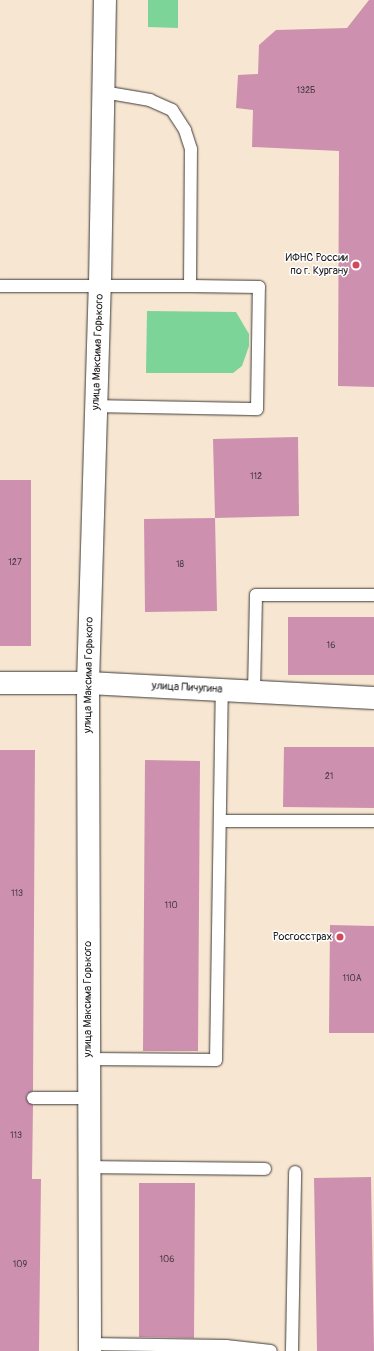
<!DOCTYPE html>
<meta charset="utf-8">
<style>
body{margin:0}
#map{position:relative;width:374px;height:1351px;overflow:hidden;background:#f7e6d1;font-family:Pangolin,sans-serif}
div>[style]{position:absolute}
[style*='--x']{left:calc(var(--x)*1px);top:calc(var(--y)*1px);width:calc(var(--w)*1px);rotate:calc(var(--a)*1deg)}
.green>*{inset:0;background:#7dd499}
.building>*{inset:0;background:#cd91af}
.roads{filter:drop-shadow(0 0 1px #3d3a37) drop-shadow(0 0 1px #3d3a37)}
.service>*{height:12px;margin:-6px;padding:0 6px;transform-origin:6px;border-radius:6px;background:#fff}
.minor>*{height:22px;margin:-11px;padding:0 11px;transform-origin:11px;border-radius:11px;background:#fff}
.tertiary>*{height:22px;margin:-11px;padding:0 11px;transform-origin:11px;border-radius:11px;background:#fff}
.dots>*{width:11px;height:11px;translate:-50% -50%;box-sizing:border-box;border:2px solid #fff;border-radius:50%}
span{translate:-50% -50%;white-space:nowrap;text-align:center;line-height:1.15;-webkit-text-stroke:3px #fff;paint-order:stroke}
.number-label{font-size:9px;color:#483941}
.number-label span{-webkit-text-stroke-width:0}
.poi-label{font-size:11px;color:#1c1c1c}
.right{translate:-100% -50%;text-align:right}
.street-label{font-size:11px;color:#1c1c1c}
</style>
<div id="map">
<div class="green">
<div style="clip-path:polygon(148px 0,178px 0,178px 28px,148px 27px)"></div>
<div style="clip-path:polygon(147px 311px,236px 312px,249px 334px,249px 346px,242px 366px,233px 373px,146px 373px)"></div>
</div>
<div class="building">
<div style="clip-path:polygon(369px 0,374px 0,374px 387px,338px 386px,339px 151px,252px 147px,253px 110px,236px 108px,238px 75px,258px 74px,259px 45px,276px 30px,347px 28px)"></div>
<div style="clip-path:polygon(298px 437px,299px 516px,215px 518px,213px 439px)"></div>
<div style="clip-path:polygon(0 480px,31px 480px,31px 646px,0 646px)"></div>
<div style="clip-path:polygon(215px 518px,217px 611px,145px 612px,144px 519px)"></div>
<div style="clip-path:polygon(288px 617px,374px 617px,374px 675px,288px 675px)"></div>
<div style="clip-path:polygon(284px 747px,374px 747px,374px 808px,283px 807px)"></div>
<div style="clip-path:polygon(0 750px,35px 750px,33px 1091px,27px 1094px,26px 1098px,33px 1105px,32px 1179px,41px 1179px,39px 1351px,0 1351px)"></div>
<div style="clip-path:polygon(145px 760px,200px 761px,198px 1051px,143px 1051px)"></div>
<div style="clip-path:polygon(330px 925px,374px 926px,374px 1033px,329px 1033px)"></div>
<div style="clip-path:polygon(371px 1177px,374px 1351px,317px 1351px,314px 1178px)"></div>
<div style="clip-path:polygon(139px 1183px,195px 1183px,194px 1338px,139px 1337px)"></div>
</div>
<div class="roads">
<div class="service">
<div style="--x:0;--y:286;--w:190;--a:0"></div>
<div style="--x:97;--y:406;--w:160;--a:1.1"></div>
<div style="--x:257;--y:409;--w:122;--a:-89.1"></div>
<div style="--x:259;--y:287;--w:69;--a:-179.2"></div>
<div style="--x:190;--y:286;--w:137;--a:-89.6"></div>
<div style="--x:191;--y:149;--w:20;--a:-108"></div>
<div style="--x:185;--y:130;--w:24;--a:-123"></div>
<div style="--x:172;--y:110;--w:24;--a:-156"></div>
<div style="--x:150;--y:100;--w:48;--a:-170.3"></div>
<div style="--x:254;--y:692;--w:97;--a:-88.8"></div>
<div style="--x:256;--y:595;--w:118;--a:0"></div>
<div style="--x:220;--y:821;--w:154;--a:0"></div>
<div style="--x:88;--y:1059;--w:128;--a:0.4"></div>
<div style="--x:216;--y:1060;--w:370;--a:-89.1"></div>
<div style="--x:33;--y:1098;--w:55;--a:0"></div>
<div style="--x:88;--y:1167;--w:177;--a:0.6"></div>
<div style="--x:90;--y:1344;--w:136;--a:0.8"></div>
<div style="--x:226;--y:1346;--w:45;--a:6.3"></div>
<div style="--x:292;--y:1351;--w:179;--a:-89"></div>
</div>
<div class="minor">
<div style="--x:0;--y:683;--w:88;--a:0"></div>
</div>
<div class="tertiary">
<div style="--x:88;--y:683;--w:286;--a:3"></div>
<div style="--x:90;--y:1351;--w:668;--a:-90.17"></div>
<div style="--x:88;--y:683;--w:399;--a:-88.3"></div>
<div style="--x:100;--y:284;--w:284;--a:-89"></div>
</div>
</div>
<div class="dots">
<div style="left:356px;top:265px;background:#d1495b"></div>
<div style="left:340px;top:937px;background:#d1495b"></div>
</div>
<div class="number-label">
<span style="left:306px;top:91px">132Б</span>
<span style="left:256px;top:477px">112</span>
<span style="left:15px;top:563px">127</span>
<span style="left:180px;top:565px">18</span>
<span style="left:331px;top:646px">16</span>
<span style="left:329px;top:777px">21</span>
<span style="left:17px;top:894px">113</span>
<span style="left:171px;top:906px">110</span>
<span style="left:352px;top:979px">110А</span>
<span style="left:16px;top:1136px">113</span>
<span style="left:167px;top:1260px">106</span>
<span style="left:20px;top:1265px">109</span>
</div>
<div class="poi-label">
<span class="right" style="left:348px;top:265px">ИФНС России<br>по г. Кургану</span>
<span class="right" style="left:332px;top:937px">Росгосстрах</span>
</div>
<div class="street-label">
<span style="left:98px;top:352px;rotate:-88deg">улица Максима Горького</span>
<span style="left:89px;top:675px;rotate:-89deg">улица Максима Горького</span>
<span style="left:187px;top:688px;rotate:3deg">улица Пичугина</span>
<span style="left:88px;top:999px;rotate:-90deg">улица Максима Горького</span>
</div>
</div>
